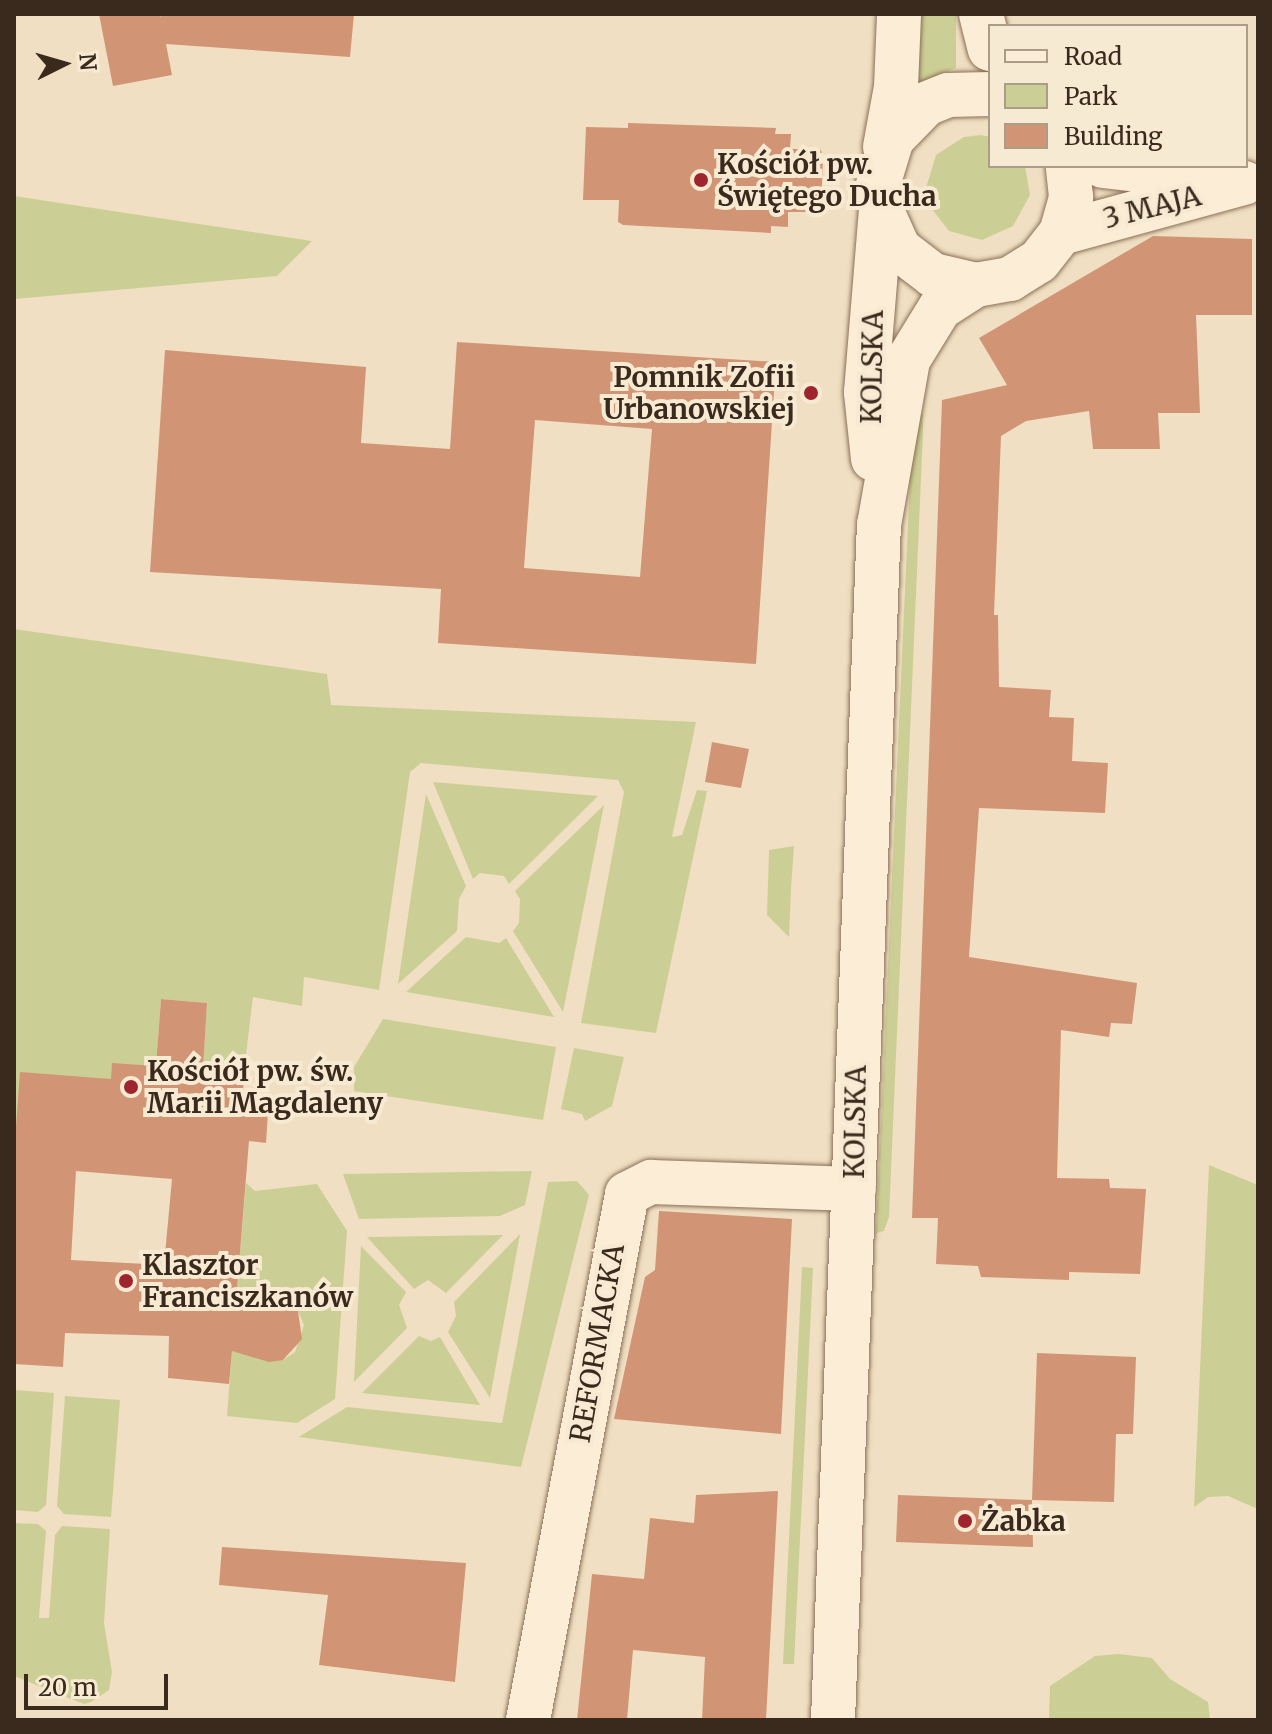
<!DOCTYPE html>
<meta charset="utf-8">
<style>
body{margin:0}
#map{position:relative;width:1272px;height:1734px;overflow:hidden;background:#f0dfc2;font-family:Merriweather,serif}
div>[style]{position:absolute}
[style*='--x']{left:calc(var(--x)*1px);top:calc(var(--y)*1px);width:calc(var(--w)*1px);rotate:calc(var(--a)*1deg)}
.green>*{inset:0;background:#cccf95}
.building>*{inset:0;background:#d19576}
.roads{filter:drop-shadow(0 0 2px #8b7058) drop-shadow(0 0 2px #8b7058)}
.street>*{height:44px;margin:-22px;padding:0 22px;transform-origin:22px;border-radius:22px;background:#fbedd6}
.secondary>*{height:44px;margin:-22px;padding:0 22px;transform-origin:22px;border-radius:22px;background:#fbedd6}
.dots>*{width:22px;height:22px;translate:-50% -50%;box-sizing:border-box;border:4px solid #f7ead2;border-radius:50%}
span{translate:-50% -50%;white-space:nowrap;text-align:center;line-height:1.15;-webkit-text-stroke:8px #f7ead2;paint-order:stroke}
.poi-label{font-size:28px;color:#3a291d;font-weight:700}
.left{translate:0 -50%;text-align:left}
.right{translate:-100% -50%;text-align:right}
.street-label{font-size:28px;color:#3a291d}
.frame{position:absolute;inset:0;border:16px solid #3a291d;pointer-events:none}
.legend{position:absolute;left:988px;top:24px;width:260px;height:144px;box-sizing:border-box;background:#f7ead2;border:2px solid #ab9d8a;margin:0;padding:10px 14px;list-style:none;font-size:24px;color:#3a291d}
.legend li{display:flex;align-items:center;gap:16px;height:40px}
.legend b{width:40px;border:2px solid #ab9d8a}
.north{position:absolute;left:24px;top:24px;width:80px;height:80px;-webkit-text-stroke:6px #f7ead2;paint-order:stroke;rotate:85deg;font-size:22px;font-weight:700;line-height:32px;text-align:center;color:#3a291d}
.north::after{content:'';display:block;margin:auto;width:28px;height:36px;background:#3a291d;clip-path:polygon(50% 0,100% 100%,50% 72%,0 100%)}
.scale{position:absolute;left:24px;top:1674px;width:144px;height:36px;box-sizing:border-box;border:4px solid #3a291d;border-top:0;padding-left:10px;font-size:24px;line-height:28px;white-space:nowrap;color:#3a291d;-webkit-text-stroke:6px #f7ead2;paint-order:stroke}
</style>
<div id="map">
<div class="green">
<div style="clip-path:polygon(916px 14px,956px 14px,956px 68px,913px 85px)"></div>
<div style="clip-path:polygon(981px 135px,990px 137px,990px 166px,1025px 166px,1030px 195px,1013px 226px,982px 240px,949px 231px,928px 204px,926px 188px,936px 155px,964px 137px)"></div>
<div style="clip-path:polygon(14px 196px,172px 220px,312px 241px,277px 276px,14px 299px)"></div>
<div style="clip-path:polygon(913px 413px,923px 414px,923px 432px,889px 1217px,884px 1231px,876px 1233px)"></div>
<div style="clip-path:polygon(14px 629px,327px 674px,331px 705px,696px 722px,672px 837px,682px 835px,697px 790px,707px 791px,656px 1033px,581px 1023px,624px 792px,618px 780px,421px 763px,410px 772px,379px 990px,304px 977px,302px 1006px,253px 997px,244px 1071px,203px 1069px,207px 1003px,161px 999px,156px 1066px,111px 1079px,14px 1154px)"></div>
<div style="clip-path:polygon(433px 782px,598px 796px,509px 884px,504px 876px,480px 873px,473px 879px)"></div>
<div style="clip-path:polygon(426px 794px,466px 886px,459px 899px,457px 931px,398px 984px)"></div>
<div style="clip-path:polygon(604px 805px,563px 1012px,513px 931px,519px 923px,520px 899px,515px 891px)"></div>
<div style="clip-path:polygon(794px 846px,791px 889px,789px 937px,767px 915px,769px 850px)"></div>
<div style="clip-path:polygon(466px 937px,499px 943px,506px 938px,554px 1017px,406px 992px)"></div>
<div style="clip-path:polygon(383px 1019px,556px 1047px,543px 1120px,354px 1091px,354px 1067px)"></div>
<div style="clip-path:polygon(574px 1048px,624px 1057px,612px 1106px,585px 1121px,582px 1114px,561px 1109px)"></div>
<div style="clip-path:polygon(1209px 1165px,1258px 1185px,1258px 1509px,1228px 1496px,1208px 1497px,1194px 1507px)"></div>
<div style="clip-path:polygon(532px 1171px,525px 1205px,500px 1216px,359px 1219px,343px 1174px)"></div>
<div style="clip-path:polygon(577px 1181px,589px 1195px,521px 1467px,299px 1437px,347px 1407px,502px 1423px,548px 1182px)"></div>
<div style="clip-path:polygon(246px 1183px,255px 1191px,317px 1184px,347px 1231px,335px 1399px,297px 1423px,227px 1416px,233px 1337px,255px 1358px,283px 1360px,295px 1352px,304px 1325px,298px 1311px,274px 1297px,235px 1313px)"></div>
<div style="clip-path:polygon(520px 1234px,490px 1398px,448px 1332px,456px 1316px,454px 1302px)"></div>
<div style="clip-path:polygon(503px 1235px,446px 1293px,428px 1280px,414px 1289px,367px 1237px)"></div>
<div style="clip-path:polygon(361px 1246px,406px 1292px,399px 1305px,407px 1328px,354px 1382px)"></div>
<div style="clip-path:polygon(802px 1267px,813px 1268px,794px 1664px,783px 1664px)"></div>
<div style="clip-path:polygon(419px 1336px,431px 1341px,440px 1337px,480px 1405px,362px 1393px)"></div>
<div style="clip-path:polygon(14px 1390px,54px 1393px,46px 1505px,38px 1512px,14px 1510px)"></div>
<div style="clip-path:polygon(65px 1396px,120px 1400px,111px 1517px,64px 1514px,57px 1506px)"></div>
<div style="clip-path:polygon(14px 1523px,38px 1524px,46px 1531px,39px 1618px,49px 1618px,55px 1535px,62px 1526px,110px 1529px,104px 1623px,112px 1672px,109px 1690px,91px 1702px,84px 1704px,14px 1676px)"></div>
<div style="clip-path:polygon(1119px 1654px,1152px 1658px,1170px 1679px,1208px 1702px,1210px 1720px,1049px 1720px,1050px 1686px,1095px 1656px)"></div>
</div>
<div class="building">
<div style="clip-path:polygon(99px 14px,160px 14px,161px 18px,161px 14px,354px 14px,350px 57px,166px 44px,172px 75px,113px 86px)"></div>
<div style="clip-path:polygon(628px 123px,776px 128px,775px 134px,791px 134px,790px 149px,820px 149px,823px 154px,821px 212px,788px 212px,788px 227px,771px 226px,771px 233px,623px 225px,618px 222px,619px 200px,583px 200px,586px 127px,628px 128px)"></div>
<div style="clip-path:polygon(1153px 236px,1252px 239px,1252px 315px,1196px 315px,1200px 413px,1158px 413px,1160px 449px,1093px 449px,1089px 411px,1026px 421px,1001px 436px,994px 615px,998px 615px,999px 687px,1051px 690px,1049px 717px,1074px 718px,1072px 761px,1108px 763px,1105px 813px,979px 808px,969px 957px,1137px 983px,1132px 1024px,1111px 1023px,1109px 1037px,1061px 1030px,1057px 1178px,1109px 1179px,1110px 1188px,1146px 1189px,1140px 1274px,1069px 1272px,1069px 1280px,981px 1277px,978px 1266px,936px 1264px,938px 1218px,912px 1218px,942px 400px,1007px 385px,979px 338px)"></div>
<div style="clip-path:polygon(evenodd,457px 342px,776px 362px,756px 664px,438px 643px,441px 589px,150px 572px,165px 350px,366px 367px,361px 443px,450px 449px,457px 342px,535px 420px,652px 429px,640px 577px,524px 568px,535px 420px)"></div>
<div style="clip-path:polygon(712px 742px,749px 749px,741px 788px,705px 782px)"></div>
<div style="clip-path:polygon(evenodd,161px 999px,207px 1003px,203px 1069px,244px 1071px,243px 1095px,269px 1098px,266px 1143px,249px 1141px,236px 1302px,274px 1296px,288px 1301px,298px 1311px,302px 1339px,283px 1360px,269px 1362px,232px 1351px,229px 1384px,168px 1378px,169px 1336px,65px 1333px,63px 1367px,14px 1364px,14px 1154px,20px 1072px,111px 1079px,112px 1063px,156px 1066px,161px 999px,76px 1171px,172px 1179px,164px 1265px,71px 1260px,76px 1171px)"></div>
<div style="clip-path:polygon(659px 1211px,792px 1219px,781px 1434px,614px 1419px,645px 1277px,655px 1270px)"></div>
<div style="clip-path:polygon(1037px 1353px,1136px 1357px,1133px 1434px,1116px 1434px,1114px 1502px,1032px 1500px)"></div>
<div style="clip-path:polygon(778px 1491px,766px 1720px,702px 1720px,705px 1657px,633px 1650px,627px 1720px,577px 1720px,592px 1574px,644px 1579px,650px 1518px,694px 1523px,696px 1495px)"></div>
<div style="clip-path:polygon(898px 1495px,1032px 1500px,1033px 1547px,896px 1542px)"></div>
<div style="clip-path:polygon(222px 1547px,466px 1563px,455px 1682px,319px 1665px,328px 1595px,219px 1585px)"></div>
</div>
<div class="roads">
<div class="street">
<div style="--x:528;--y:1720;--w:535;--a:-79.34"></div>
<div style="--x:627;--y:1194;--w:27;--a:-27"></div>
<div style="--x:651;--y:1182;--w:203;--a:2"></div>
</div>
<div class="secondary">
<div style="--x:981;--y:14;--w:36;--a:76"></div>
<div style="--x:990;--y:94;--w:42;--a:178.6"></div>
<div style="--x:948;--y:95;--w:24;--a:158"></div>
<div style="--x:926;--y:104;--w:49;--a:134.2"></div>
<div style="--x:892;--y:139;--w:48;--a:106.9"></div>
<div style="--x:878;--y:185;--w:24;--a:83"></div>
<div style="--x:881;--y:209;--w:44;--a:65.8"></div>
<div style="--x:899;--y:249;--w:43;--a:37.4"></div>
<div style="--x:933;--y:275;--w:44;--a:13.1"></div>
<div style="--x:976;--y:285;--w:35;--a:-10"></div>
<div style="--x:1010;--y:279;--w:34;--a:-32"></div>
<div style="--x:1039;--y:261;--w:36;--a:-52"></div>
<div style="--x:1061;--y:233;--w:37;--a:-74"></div>
<div style="--x:1071;--y:197;--w:31;--a:-96"></div>
<div style="--x:885;--y:147;--w:61;--a:-79.6"></div>
<div style="--x:896;--y:87;--w:73;--a:-87.6"></div>
<div style="--x:1103;--y:166;--w:122;--a:6.6"></div>
<div style="--x:1061;--y:233;--w:190;--a:-15.3"></div>
<div style="--x:873;--y:459;--w:67;--a:-96"></div>
<div style="--x:866;--y:392;--w:184;--a:-85.3"></div>
<div style="--x:833;--y:1720;--w:1196;--a:-87.8"></div>
<div style="--x:879;--y:525;--w:168;--a:-80"></div>
<div style="--x:908;--y:360;--w:61;--a:-58.4"></div>
<div style="--x:940;--y:308;--w:43;--a:-32.6"></div>
</div>
</div>
<div class="dots">
<div style="left:701px;top:180px;background:#9e252e"></div>
<div style="left:811px;top:393px;background:#9e252e"></div>
<div style="left:131px;top:1087px;background:#9e252e"></div>
<div style="left:126px;top:1281px;background:#9e252e"></div>
<div style="left:965px;top:1521px;background:#9e252e"></div>
</div>
<div class="poi-label">
<span class="left" style="left:717px;top:180px">Kościół pw.<br>Świętego Ducha</span>
<span class="right" style="left:795px;top:393px">Pomnik Zofii<br>Urbanowskiej</span>
<span class="left" style="left:147px;top:1087px">Kościół pw. św.<br>Marii Magdaleny</span>
<span class="left" style="left:142px;top:1281px">Klasztor<br>Franciszkanów</span>
<span class="left" style="left:981px;top:1521px">Żabka</span>
</div>
<div class="street-label">
<span style="left:1152px;top:207px;rotate:-14deg">3 MAJA</span>
<span style="left:872px;top:367px;rotate:-89deg">KOLSKA</span>
<span style="left:855px;top:1122px;rotate:-89deg">KOLSKA</span>
<span style="left:597px;top:1343px;rotate:-80deg">REFORMACKA</span>
</div>
<div class="frame"></div>
<ul class="legend">
<li><b style="height:10px;background:#fbedd6"></b>Road</li>
<li><b style="height:22px;background:#cccf95"></b>Park</li>
<li><b style="height:22px;background:#d19576"></b>Building</li>
</ul>
<div class="north">N</div>
<div class="scale">20 m</div>
</div>
